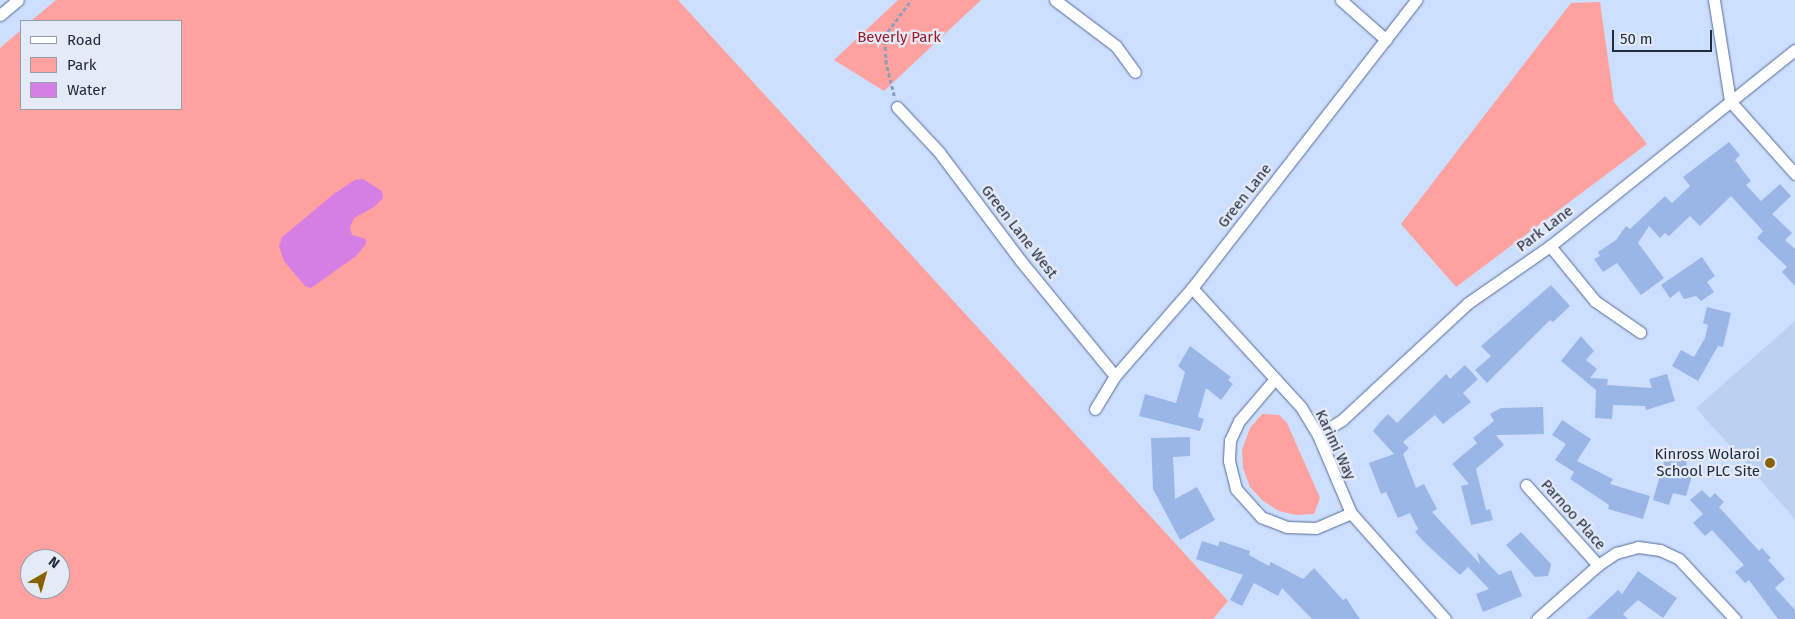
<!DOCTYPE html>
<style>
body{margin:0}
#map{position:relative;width:1795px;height:619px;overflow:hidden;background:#cddffe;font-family:"Fira Sans",sans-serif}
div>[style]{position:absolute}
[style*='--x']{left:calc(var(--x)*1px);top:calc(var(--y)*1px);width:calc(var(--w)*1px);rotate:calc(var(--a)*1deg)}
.built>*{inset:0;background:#bcd0f1}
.green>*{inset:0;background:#ffa29f}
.water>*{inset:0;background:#d57fe4}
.building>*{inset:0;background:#9ab6e7}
.path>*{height:2.5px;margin-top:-1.25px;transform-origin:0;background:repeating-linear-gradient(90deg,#8f9eb9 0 4px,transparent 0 6.5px)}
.roads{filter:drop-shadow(0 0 1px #526b98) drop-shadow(0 0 1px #526b98)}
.street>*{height:11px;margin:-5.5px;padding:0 5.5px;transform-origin:5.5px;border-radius:5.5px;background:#fff}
.dots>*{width:14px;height:14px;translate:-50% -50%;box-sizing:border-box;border:2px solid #e5ebf6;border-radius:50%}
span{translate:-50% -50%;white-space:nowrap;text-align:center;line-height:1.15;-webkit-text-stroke:4.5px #e5ebf6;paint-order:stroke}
.park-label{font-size:15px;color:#981c2a}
.street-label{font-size:15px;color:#202b3f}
.poi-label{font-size:15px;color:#202b3f}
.right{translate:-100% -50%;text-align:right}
.legend{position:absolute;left:20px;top:20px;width:162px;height:90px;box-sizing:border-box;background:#e5ebf6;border:1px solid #969ead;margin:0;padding:6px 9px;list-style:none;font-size:15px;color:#202b3f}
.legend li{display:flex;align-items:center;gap:10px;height:25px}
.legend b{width:25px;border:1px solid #969ead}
.north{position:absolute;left:20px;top:549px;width:50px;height:50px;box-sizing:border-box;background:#e5ebf6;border:1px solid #969ead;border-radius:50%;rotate:38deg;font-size:14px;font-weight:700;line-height:20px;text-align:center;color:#202b3f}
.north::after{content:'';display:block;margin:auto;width:18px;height:22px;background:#886200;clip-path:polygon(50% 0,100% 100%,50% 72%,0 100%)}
.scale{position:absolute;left:1612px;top:30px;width:100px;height:22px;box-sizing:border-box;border:2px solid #202b3f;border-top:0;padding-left:6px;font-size:15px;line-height:18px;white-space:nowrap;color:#202b3f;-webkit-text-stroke:4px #e5ebf6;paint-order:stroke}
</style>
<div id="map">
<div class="built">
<div style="clip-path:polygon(1795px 321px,1795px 519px,1696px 408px)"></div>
</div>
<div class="green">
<div style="clip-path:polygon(evenodd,56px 0,678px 0,1228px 601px,1213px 619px,0 619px,0 48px,21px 30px,21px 109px,181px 109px,181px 21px,31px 21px,56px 0,30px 559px,60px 559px,60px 589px,30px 589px,30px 559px)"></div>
<div style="clip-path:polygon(898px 0,981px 0,884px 91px,834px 60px)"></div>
<div style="clip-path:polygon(1600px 2px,1614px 102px,1647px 144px,1456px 287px,1401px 224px,1571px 3px)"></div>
<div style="clip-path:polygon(1262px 414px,1279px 415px,1287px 423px,1320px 498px,1314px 514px,1296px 515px,1279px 511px,1263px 501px,1250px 487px,1243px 468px,1242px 450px,1250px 428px)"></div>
</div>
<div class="water">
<div style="clip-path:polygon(363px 179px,382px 191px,383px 198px,374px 207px,354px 218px,350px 227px,352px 235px,366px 239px,366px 244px,356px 256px,311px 288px,305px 286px,284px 261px,279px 246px,282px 237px,335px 193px,355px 180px)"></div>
</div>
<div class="building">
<div style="clip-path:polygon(1729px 142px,1740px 155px,1735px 160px,1751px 181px,1746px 185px,1761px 201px,1780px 184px,1791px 196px,1772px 214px,1792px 233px,1785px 240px,1795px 249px,1795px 286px,1782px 272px,1787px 267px,1757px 238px,1763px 231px,1731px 196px,1700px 226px,1690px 216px,1669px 236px,1665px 233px,1660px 238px,1649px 226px,1638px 243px,1664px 278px,1641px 295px,1617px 263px,1603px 272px,1594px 259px,1600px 256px,1598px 252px,1616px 240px,1626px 226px,1630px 229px,1665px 196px,1672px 203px,1690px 186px,1683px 177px)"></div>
<div style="clip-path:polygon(1702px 257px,1715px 276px,1707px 282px,1714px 292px,1701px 301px,1696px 296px,1684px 299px,1679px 291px,1670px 298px,1661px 285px)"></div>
<div style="clip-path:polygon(1551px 285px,1570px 306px,1553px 322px,1550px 320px,1487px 383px,1475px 370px,1491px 356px,1481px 346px)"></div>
<div style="clip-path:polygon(1707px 307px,1731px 313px,1723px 347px,1718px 346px,1698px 381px,1672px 366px,1681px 350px,1694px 357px,1705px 338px,1708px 325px,1703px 323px)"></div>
<div style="clip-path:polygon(1581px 336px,1594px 351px,1586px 360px,1597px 369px,1590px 378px,1608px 379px,1607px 385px,1652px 388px,1649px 379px,1667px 374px,1675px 401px,1646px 410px,1645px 406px,1613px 405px,1612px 419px,1595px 418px,1596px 390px,1561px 361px)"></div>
<div style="clip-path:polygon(1190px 346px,1231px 377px,1228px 380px,1233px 384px,1221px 400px,1206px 388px,1198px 417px,1204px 419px,1200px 431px,1139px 416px,1145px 394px,1176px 403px,1185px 372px,1178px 366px)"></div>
<div style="clip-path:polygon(1465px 365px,1478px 379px,1463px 393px,1471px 402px,1443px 424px,1435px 415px,1403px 442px,1409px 448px,1403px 454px,1416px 488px,1424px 484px,1437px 509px,1432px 512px,1480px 564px,1477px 552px,1499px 575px,1511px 570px,1522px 596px,1483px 612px,1476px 594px,1489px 589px,1468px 567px,1460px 575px,1426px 544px,1415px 532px,1418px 529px,1410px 513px,1398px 518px,1386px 492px,1381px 494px,1369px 463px,1394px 454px,1373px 431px,1380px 422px,1388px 414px,1397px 423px,1446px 374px,1450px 379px)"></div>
<div style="clip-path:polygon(1543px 407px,1544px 434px,1496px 435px,1504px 445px,1476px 469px,1486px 510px,1490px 509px,1493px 520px,1471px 525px,1461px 486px,1469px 484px,1452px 464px,1477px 443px,1473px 438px,1494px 421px,1490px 414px,1501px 408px)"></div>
<div style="clip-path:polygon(1562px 420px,1591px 439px,1577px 461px,1613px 479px,1610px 484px,1650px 496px,1643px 519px,1608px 509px,1609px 505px,1570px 479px,1574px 472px,1555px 460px,1566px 444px,1552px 435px)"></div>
<div style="clip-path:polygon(1190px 437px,1190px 456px,1173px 457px,1175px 499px,1197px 487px,1215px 520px,1180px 540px,1153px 489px,1151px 438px)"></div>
<div style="clip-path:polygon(1666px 455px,1687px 461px,1686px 467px,1694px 469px,1686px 496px,1673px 493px,1669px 505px,1653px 500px)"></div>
<div style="clip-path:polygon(1702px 490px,1710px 498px,1715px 493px,1724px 502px,1719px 507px,1759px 551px,1762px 548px,1771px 558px,1768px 560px,1785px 579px,1775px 588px,1795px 610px,1795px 619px,1778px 619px,1749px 580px,1745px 583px,1735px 572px,1744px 565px,1712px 530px,1705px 536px,1693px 523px,1703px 514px,1690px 500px)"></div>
<div style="clip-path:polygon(1521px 532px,1551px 564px,1548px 576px,1535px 577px,1506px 545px)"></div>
<div style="clip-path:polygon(1202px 541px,1218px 546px,1220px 541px,1250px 551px,1249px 555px,1269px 566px,1271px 562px,1303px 579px,1314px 568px,1343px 600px,1346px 598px,1360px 619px,1312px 619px,1282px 588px,1278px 596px,1254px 583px,1242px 606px,1230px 600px,1243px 575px,1196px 559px)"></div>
<div style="clip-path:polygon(1638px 571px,1677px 598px,1663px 618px,1638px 600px,1623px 614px,1628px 619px,1587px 619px,1618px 590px,1622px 594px)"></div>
</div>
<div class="path">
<div style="--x:894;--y:96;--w:33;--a:-104"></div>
<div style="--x:886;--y:64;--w:27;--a:-94"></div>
<div style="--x:884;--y:37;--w:46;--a:-53.9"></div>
</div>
<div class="roads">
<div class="street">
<div style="--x:1055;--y:0;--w:76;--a:37"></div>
<div style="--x:1116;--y:46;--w:32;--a:54"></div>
<div style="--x:1341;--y:0;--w:60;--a:41.6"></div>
<div style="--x:1714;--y:0;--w:102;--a:81"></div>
<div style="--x:1730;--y:101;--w:98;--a:48.3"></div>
<div style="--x:0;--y:15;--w:23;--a:-40"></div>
<div style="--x:897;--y:107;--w:62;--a:47"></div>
<div style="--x:939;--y:152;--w:135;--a:53.1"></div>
<div style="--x:1020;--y:260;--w:150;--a:50.7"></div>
<div style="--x:1550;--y:246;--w:71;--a:50.7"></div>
<div style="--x:1595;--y:301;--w:55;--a:34.6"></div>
<div style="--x:1192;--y:288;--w:161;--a:47.5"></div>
<div style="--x:1301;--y:407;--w:33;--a:59"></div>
<div style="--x:1318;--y:435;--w:85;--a:67.1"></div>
<div style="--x:1351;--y:513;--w:142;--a:48.4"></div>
<div style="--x:1274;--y:380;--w:54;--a:130.5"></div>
<div style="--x:1239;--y:421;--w:21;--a:115"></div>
<div style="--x:1230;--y:440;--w:21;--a:93"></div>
<div style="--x:1229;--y:461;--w:29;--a:76"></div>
<div style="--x:1236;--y:489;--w:38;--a:48"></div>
<div style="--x:1261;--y:517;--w:28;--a:21"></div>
<div style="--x:1287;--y:527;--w:29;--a:2"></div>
<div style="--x:1316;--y:528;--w:38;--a:-23"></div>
<div style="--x:1095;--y:409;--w:39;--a:-59"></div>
<div style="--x:1115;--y:376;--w:117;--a:-48.8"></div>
<div style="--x:1192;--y:288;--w:365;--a:-52.1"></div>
<div style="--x:1318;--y:435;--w:28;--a:-32"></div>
<div style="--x:1342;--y:420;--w:172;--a:-42.9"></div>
<div style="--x:1468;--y:303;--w:100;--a:-34.8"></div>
<div style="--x:1550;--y:246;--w:314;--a:-38.7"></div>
<div style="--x:1526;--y:485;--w:108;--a:48"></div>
<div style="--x:1537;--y:619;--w:81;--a:-41.5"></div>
<div style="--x:1598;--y:565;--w:22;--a:-34"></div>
<div style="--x:1616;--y:553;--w:23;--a:-15"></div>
<div style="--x:1638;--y:547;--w:22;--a:8"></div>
<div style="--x:1660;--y:550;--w:21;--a:25"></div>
<div style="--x:1679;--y:559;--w:82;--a:47"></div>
</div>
</div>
<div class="dots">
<div style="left:1770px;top:463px;background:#886200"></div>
</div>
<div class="park-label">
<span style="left:899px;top:38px">Beverly Park</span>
</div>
<div class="street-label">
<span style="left:1245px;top:196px;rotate:-52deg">Green Lane</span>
<span style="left:1545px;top:229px;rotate:-37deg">Park Lane</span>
<span style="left:1019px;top:232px;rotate:52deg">Green Lane West</span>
<span style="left:1335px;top:445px;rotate:65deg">Karimi Way</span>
<span style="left:1573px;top:515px;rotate:48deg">Parnoo Place</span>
</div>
<div class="poi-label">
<span class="right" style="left:1760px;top:463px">Kinross Wolaroi<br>School PLC Site</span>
</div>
<ul class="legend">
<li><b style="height:6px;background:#fff"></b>Road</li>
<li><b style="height:14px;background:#ffa29f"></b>Park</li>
<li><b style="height:14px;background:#d57fe4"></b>Water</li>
</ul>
<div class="north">N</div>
<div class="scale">50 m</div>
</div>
